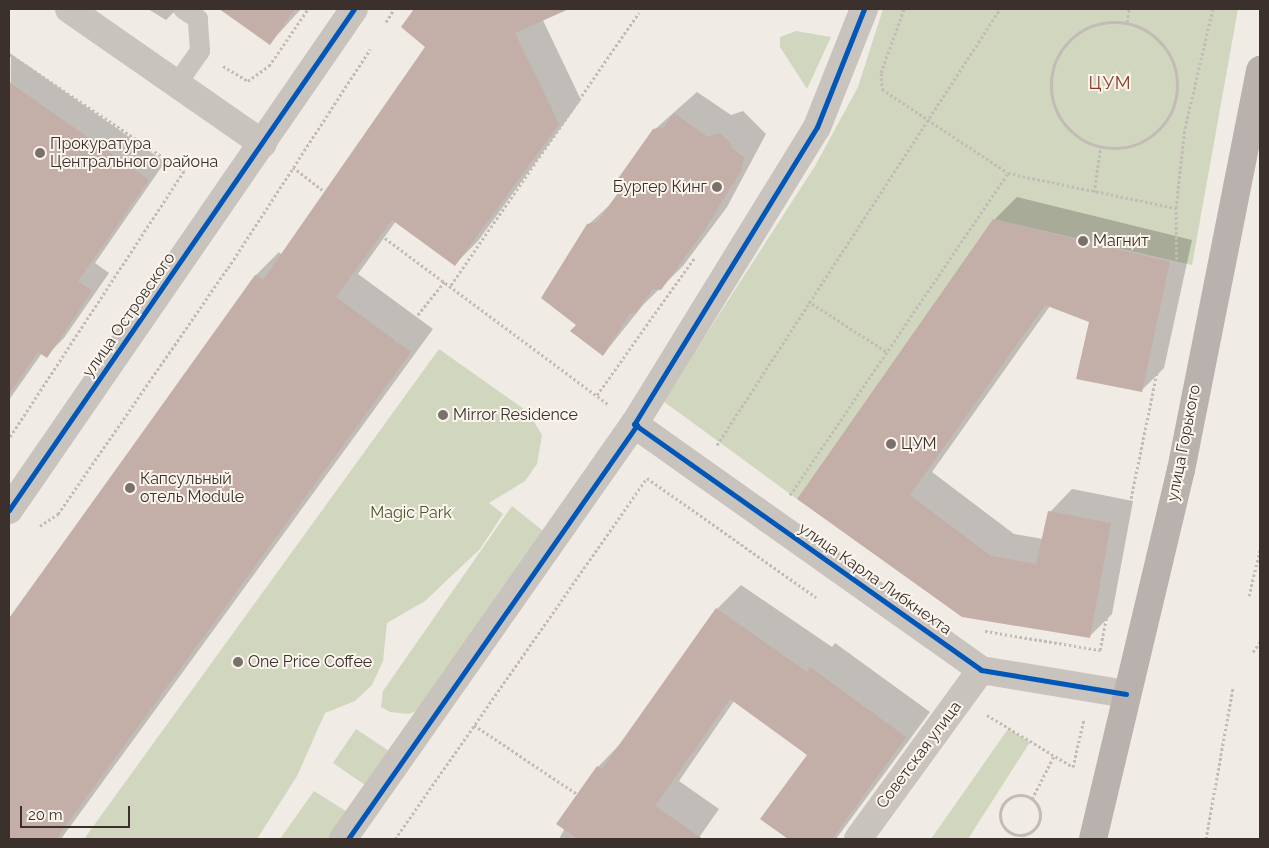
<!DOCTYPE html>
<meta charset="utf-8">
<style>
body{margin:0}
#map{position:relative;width:1269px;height:848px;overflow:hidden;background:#f0ebe5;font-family:Raleway,sans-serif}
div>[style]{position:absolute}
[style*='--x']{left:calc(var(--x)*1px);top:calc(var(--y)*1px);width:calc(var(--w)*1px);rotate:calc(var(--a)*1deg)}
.green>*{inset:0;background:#d1d6bf}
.shadow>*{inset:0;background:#0003}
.building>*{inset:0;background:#c3afa7}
.path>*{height:3px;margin-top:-1.5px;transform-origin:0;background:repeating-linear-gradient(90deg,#c2bbb6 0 2.5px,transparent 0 5px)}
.path>.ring{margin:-1.5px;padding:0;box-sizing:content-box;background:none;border:3px solid #c2bbb6;border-radius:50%}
.service>*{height:20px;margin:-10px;padding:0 10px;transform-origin:10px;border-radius:10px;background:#c9c3be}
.pedestrian>*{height:28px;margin:-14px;padding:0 14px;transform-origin:14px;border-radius:14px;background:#c9c3be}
.minor>*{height:28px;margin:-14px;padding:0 14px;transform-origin:14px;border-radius:14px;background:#c9c3be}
.primary>*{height:28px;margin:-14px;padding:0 14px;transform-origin:14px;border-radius:14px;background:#b8b1ad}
.cycleway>*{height:5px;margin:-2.5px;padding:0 2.5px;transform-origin:2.5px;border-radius:2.5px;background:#0057b8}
.dots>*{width:14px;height:14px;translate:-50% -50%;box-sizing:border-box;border:2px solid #fbf5ee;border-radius:50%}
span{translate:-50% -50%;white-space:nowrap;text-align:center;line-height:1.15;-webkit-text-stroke:4px #fbf5ee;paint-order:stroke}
.poi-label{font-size:16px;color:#3b302b}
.left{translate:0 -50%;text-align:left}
.right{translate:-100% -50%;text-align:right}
.street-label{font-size:16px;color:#3b302b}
.park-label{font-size:16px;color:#4a5a2e}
.neighbourhood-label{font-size:18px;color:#8c3b22;letter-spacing:1px}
.frame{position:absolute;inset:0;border:10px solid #3b302b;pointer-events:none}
.scale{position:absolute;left:20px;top:806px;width:110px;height:22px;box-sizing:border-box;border:2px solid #3b302b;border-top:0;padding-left:6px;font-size:15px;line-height:18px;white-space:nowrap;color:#3b302b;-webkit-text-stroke:4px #fbf5ee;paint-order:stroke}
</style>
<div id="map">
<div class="green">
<div style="clip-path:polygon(883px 9px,1238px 9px,1192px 265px,993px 219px,797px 499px,663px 401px,815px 166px,858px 87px)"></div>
<div style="clip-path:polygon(796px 31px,831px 37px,807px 89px,780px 47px,780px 37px)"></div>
<div style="clip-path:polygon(439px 349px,528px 412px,542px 435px,537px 464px,525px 481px,489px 503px,503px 514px,480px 549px,425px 601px,387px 623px,383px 661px,372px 685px,355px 701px,325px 713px,297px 776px,257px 839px,84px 839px)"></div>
<div style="clip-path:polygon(512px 506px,547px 534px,424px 707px,409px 714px,390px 712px,381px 707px,383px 691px)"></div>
<div style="clip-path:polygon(356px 729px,392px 753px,368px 787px,333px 763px)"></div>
<div style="clip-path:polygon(1008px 729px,1030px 742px,968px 839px,931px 839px)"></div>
<div style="clip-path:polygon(314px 791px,352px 815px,331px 839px,280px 839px)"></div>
</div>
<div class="shadow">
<div style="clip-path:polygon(148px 9px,177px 9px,166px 20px)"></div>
<div style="clip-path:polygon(221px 9px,301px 9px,270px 43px)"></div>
<div style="clip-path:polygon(415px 9px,542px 9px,539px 12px,581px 100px,478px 241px,455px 264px,396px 221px,358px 274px,433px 329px,61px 839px,9px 839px,9px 618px,256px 275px,279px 252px,282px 255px,426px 46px,402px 27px)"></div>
<div style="clip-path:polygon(11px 54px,165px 162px,95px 263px,109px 273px,64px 338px,46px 356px,42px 353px,9px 400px)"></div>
<div style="clip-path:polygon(697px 92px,731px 115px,743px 111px,766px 134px,727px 207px,683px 266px,643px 305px,603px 355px,577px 324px,588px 225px,614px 201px,654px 130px)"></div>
<div style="clip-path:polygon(1017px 197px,1192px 240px,1164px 368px,1141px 391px,1091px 321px,1050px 306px,932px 472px,1014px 534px,1043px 539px,1050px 512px,1072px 489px,1133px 501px,1112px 614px,1089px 637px,799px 499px,994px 220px)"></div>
<div style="clip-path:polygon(741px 585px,832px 647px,835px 643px,930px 712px,836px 839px,790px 839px,762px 819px,808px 755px,734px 701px,679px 781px,719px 809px,698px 839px,559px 839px,598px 767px,622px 742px,717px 609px)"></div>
</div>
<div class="building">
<div style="clip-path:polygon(219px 9px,295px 9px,270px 45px)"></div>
<div style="clip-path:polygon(414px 9px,569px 9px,515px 33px,559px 124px,455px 266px,392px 220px,336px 297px,411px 352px,56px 839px,9px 839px,9px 619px,255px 275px,263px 280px,425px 47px,401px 27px)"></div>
<div style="clip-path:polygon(9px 82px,149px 180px,78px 281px,92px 291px,47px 358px,38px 352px,9px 394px)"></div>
<div style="clip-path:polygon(674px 113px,708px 137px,720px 133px,730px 142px,732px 148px,744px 157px,741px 171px,704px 231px,661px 290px,653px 289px,636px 313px,630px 313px,603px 356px,570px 331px,576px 325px,541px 298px,587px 224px,597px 222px,618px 193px,617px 180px,653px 129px,664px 127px)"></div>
<div style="clip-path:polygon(993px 219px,1170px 262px,1142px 392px,1076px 379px,1089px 322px,1045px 305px,910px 495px,991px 556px,1036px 564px,1048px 511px,1111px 523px,1090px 638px,962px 617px,797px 499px)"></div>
<div style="clip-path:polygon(716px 608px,807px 672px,810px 667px,906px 737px,832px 839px,788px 839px,760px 819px,807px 755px,730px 699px,655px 806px,703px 839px,578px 839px,556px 824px,597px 766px,602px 769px)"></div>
</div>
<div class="path">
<div style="--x:904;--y:9;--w:68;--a:109.8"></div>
<div style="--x:881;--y:73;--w:16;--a:86"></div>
<div style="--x:882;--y:89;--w:151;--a:33.7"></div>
<div style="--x:1008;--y:173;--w:172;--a:11.8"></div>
<div style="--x:386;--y:22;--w:15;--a:-58"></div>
<div style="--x:1127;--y:22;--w:13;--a:-81"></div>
<div class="ring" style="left:1051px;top:22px;width:123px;height:123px"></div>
<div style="--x:9;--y:54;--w:211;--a:33.8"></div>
<div style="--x:184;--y:171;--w:319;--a:123.2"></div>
<div style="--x:223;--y:66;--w:29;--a:31"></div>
<div style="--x:248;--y:81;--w:26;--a:-36"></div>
<div style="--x:269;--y:66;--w:69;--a:-55.6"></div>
<div style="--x:293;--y:167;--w:37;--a:38"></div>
<div style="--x:1094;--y:192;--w:47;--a:-81.3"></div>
<div style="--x:381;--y:235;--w:283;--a:36.7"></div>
<div style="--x:451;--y:285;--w:331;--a:-55.4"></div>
<div style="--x:808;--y:301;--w:94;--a:32.8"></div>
<div style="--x:396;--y:342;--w:78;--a:-51.2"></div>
<div style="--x:597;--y:395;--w:169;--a:-54.6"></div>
<div style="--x:717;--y:445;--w:520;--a:-57.01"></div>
<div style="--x:790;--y:495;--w:389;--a:-55.9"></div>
<div style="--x:40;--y:526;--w:22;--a:-34"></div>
<div style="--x:58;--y:514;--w:299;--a:-55.4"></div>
<div style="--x:228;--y:268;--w:261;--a:-57"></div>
<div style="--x:1249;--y:596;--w:47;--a:-76.6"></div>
<div style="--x:985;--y:631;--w:117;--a:9.4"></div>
<div style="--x:1100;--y:650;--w:384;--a:-78.4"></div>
<div style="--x:1177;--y:274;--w:66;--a:-90.9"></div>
<div style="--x:1176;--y:208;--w:81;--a:-83.6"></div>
<div style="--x:1185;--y:128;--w:122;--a:-76.8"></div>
<div style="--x:1253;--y:652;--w:12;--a:-55"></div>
<div style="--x:987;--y:715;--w:100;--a:31.2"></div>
<div style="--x:1073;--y:767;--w:49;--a:-77.1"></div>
<div style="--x:474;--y:725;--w:124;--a:33.8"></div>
<div class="ring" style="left:1000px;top:795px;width:37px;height:37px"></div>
<div style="--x:1032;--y:799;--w:48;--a:-62.9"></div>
<div style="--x:1023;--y:834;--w:5;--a:68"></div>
<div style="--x:395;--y:839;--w:440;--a:-55.1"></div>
<div style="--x:647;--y:478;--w:207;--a:35.2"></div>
<div style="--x:1206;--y:839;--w:153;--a:-79.9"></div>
</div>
<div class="service">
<div style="--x:176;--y:85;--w:42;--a:-54.8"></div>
<div style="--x:200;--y:51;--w:32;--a:-94"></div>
<div style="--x:198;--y:19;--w:18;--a:-146"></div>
</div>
<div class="pedestrian">
<div style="--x:343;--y:839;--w:507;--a:-54.96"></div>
</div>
<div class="minor">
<div style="--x:69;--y:9;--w:236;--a:34.8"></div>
<div style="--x:864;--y:9;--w:127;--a:111.7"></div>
<div style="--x:817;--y:127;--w:349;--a:121.6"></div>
<div style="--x:634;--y:424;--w:425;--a:35.3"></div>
<div style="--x:981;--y:670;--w:147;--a:9.4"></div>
<div style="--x:9;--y:510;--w:608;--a:-55.45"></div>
<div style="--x:858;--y:839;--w:209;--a:-54"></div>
</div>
<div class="primary">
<div style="--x:1093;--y:839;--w:379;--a:-76.6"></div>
<div style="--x:1181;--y:470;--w:408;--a:-78.8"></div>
</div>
<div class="cycleway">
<div style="--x:864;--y:9;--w:127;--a:111.7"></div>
<div style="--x:817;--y:127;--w:349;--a:121.6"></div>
<div style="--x:634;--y:424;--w:425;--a:35.3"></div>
<div style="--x:981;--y:670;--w:147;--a:9.4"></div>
<div style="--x:9;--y:510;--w:608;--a:-55.45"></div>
<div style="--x:348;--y:839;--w:505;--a:-55.08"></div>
</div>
<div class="dots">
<div style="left:40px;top:153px;background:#7a716c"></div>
<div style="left:717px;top:187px;background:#7a716c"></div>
<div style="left:1083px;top:241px;background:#7a716c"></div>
<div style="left:443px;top:415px;background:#7a716c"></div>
<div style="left:891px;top:444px;background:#7a716c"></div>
<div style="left:130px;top:488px;background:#7a716c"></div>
<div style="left:238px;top:662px;background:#7a716c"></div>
</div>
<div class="poi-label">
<span class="left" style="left:50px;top:153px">Прокуратура<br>Центрального района</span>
<span class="right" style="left:707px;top:187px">Бургер Кинг</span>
<span class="left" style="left:1093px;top:241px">Магнит</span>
<span class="left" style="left:453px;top:415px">Mirror Residence</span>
<span class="left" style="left:901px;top:444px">ЦУМ</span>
<span class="left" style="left:140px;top:488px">Капсульный<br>отель Module</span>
<span class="left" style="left:248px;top:662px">One Price Coffee</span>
</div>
<div class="street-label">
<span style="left:129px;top:315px;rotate:-55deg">улица Островского</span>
<span style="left:1184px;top:443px;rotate:-79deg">улица Горького</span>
<span style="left:875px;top:579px;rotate:35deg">улица Карла Либкнехта</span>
<span style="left:919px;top:755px;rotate:-53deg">Советская улица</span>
</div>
<div class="park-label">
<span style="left:411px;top:513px">Magic Park</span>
</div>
<div class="neighbourhood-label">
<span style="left:1110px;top:83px">ЦУМ</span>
</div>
<div class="frame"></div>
<div class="scale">20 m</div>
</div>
